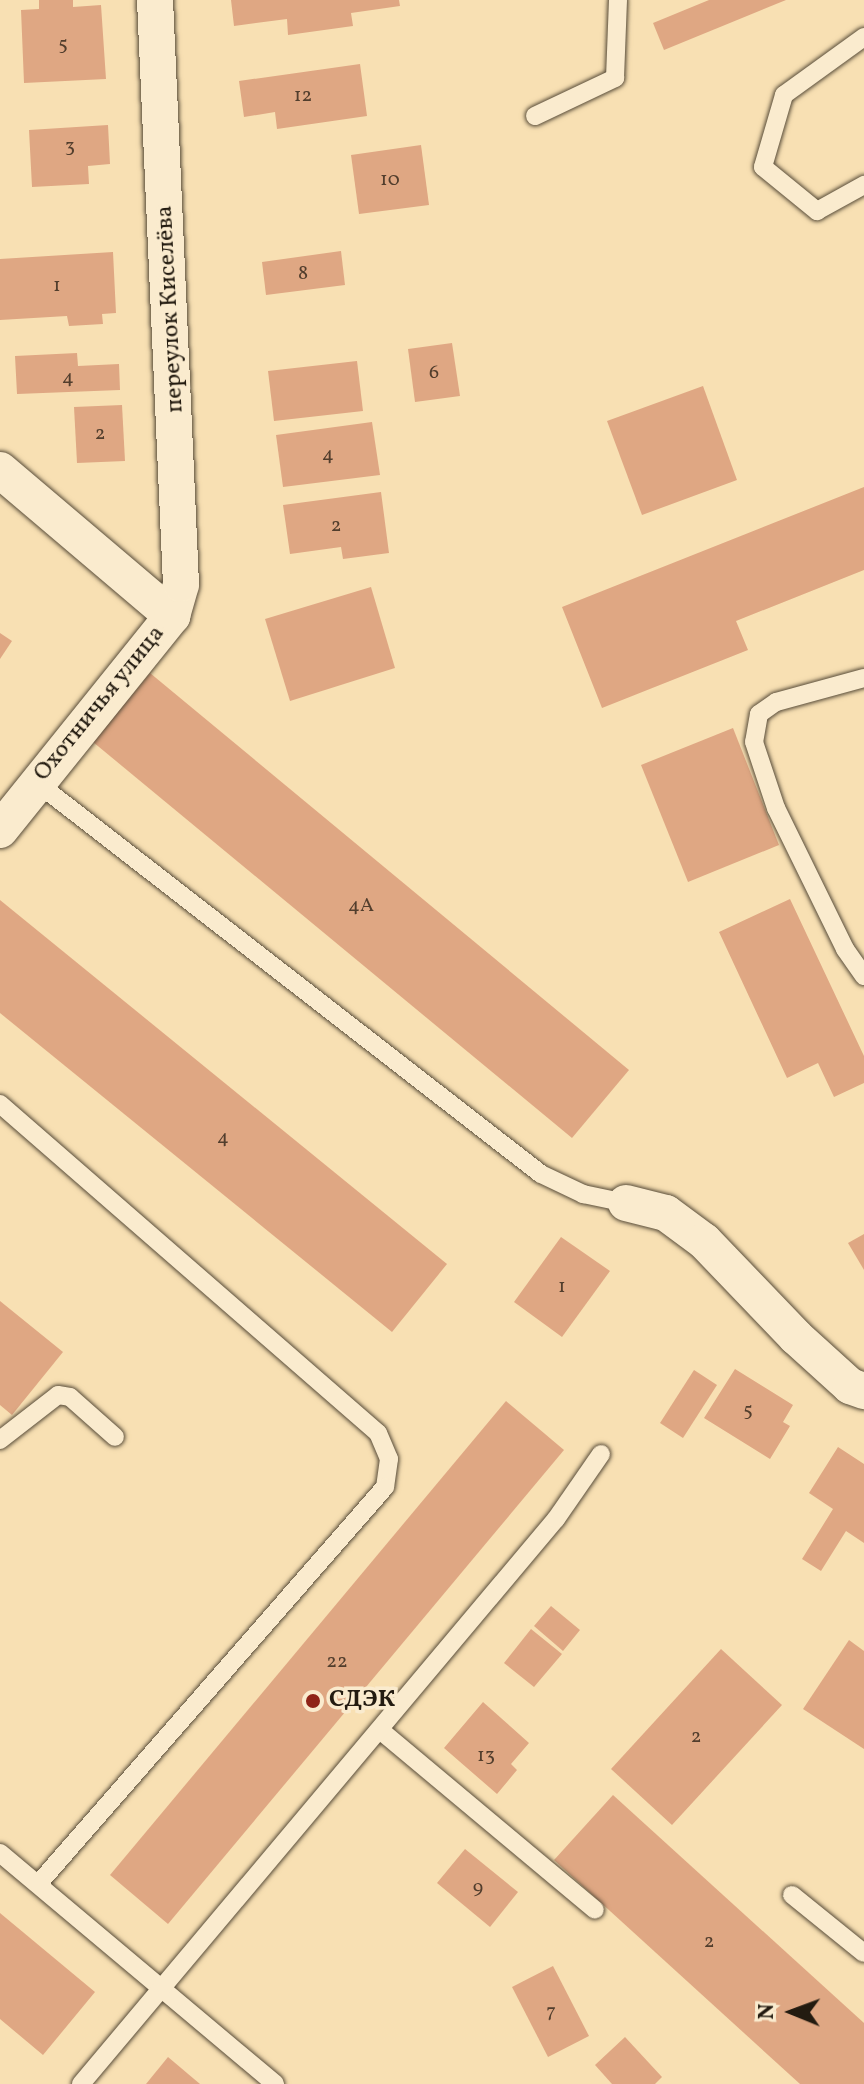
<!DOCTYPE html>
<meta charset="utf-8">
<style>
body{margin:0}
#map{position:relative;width:864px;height:2084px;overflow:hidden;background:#f8e0b3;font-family:Vollkorn,serif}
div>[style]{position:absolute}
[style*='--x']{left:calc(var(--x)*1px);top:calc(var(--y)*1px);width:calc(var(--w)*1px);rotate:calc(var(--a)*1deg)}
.building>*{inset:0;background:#dfa783}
.roads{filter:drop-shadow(0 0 2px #584c39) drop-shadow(0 0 2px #584c39)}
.lane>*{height:18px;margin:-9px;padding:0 9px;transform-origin:9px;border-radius:9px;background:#faebce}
.street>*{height:36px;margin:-18px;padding:0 18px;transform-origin:18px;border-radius:18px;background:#faebce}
.dots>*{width:22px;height:22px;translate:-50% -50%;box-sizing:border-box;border:4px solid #faebce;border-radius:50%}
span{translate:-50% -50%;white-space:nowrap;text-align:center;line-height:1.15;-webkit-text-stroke:7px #faebce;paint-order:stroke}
.number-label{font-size:20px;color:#523e2d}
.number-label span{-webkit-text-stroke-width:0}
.street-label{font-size:24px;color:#231b10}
.poi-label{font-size:24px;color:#231b10;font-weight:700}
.left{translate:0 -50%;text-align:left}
.north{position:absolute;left:752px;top:1972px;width:80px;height:80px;-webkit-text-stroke:6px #faebce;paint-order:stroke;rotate:271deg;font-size:22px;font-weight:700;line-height:32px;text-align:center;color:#231b10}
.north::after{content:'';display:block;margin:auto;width:28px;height:36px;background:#231b10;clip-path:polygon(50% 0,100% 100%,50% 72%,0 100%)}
</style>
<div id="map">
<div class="building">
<div style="clip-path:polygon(39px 0,73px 0,73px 7px,101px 5px,106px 79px,24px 83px,21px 10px,39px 9px)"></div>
<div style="clip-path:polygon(231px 0,399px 0,400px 6px,351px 13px,353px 26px,288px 35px,287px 19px,234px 26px)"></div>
<div style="clip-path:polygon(709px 0,786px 0,664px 50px,653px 23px)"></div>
<div style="clip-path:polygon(360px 64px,367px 116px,277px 129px,275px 112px,244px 117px,239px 81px)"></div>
<div style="clip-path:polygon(108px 125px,110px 164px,88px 166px,89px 184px,32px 187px,29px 130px)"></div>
<div style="clip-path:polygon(421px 145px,429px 205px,359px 214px,351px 155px)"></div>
<div style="clip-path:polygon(341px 251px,345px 285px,266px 295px,262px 262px)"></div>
<div style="clip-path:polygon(113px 252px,116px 313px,102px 314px,103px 324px,69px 326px,67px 316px,0 320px,0 259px)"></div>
<div style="clip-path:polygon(452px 343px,460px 396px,415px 402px,408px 349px)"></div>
<div style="clip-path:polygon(77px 353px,78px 366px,119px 364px,120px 390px,17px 394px,15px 356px)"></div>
<div style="clip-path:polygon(357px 361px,363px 411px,274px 421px,268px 371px)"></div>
<div style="clip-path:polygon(703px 386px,737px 480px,642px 515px,607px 421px)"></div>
<div style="clip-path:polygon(122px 405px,125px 461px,77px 463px,74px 407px)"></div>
<div style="clip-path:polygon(372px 422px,380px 475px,283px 487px,276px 435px)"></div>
<div style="clip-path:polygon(864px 487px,864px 570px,736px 621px,748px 650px,602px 708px,562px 607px)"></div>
<div style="clip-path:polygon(381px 492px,389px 553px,343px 559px,341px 547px,290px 554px,283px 505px)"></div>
<div style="clip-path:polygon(371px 587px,395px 668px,290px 701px,265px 619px)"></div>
<div style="clip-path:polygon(0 633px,12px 641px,0 659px)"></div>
<div style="clip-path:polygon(150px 673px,629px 1070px,572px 1138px,93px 742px)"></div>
<div style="clip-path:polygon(733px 728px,779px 845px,688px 882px,641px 765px)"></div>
<div style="clip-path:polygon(790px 899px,864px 1056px,864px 1083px,834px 1097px,818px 1063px,787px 1078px,719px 932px)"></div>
<div style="clip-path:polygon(0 900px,447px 1264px,392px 1332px,0 1013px)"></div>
<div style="clip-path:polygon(864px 1234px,864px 1270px,848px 1243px)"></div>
<div style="clip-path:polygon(561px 1237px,610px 1271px,562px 1337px,514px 1302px)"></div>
<div style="clip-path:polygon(0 1301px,63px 1352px,12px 1415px,0 1405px)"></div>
<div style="clip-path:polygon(735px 1369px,793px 1405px,783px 1422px,790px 1426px,770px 1459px,704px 1418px)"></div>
<div style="clip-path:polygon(694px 1370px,717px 1385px,683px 1438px,660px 1423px)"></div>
<div style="clip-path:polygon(506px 1401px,564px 1450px,168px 1924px,110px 1875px)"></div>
<div style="clip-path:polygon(838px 1447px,864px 1464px,864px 1543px,846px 1531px,821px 1571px,802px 1559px,833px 1509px,809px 1493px)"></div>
<div style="clip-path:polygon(551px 1606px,580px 1630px,563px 1651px,534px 1626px)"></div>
<div style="clip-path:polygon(531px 1629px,562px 1654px,534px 1687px,504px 1663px)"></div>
<div style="clip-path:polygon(849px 1640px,864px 1651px,864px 1749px,803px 1709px)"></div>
<div style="clip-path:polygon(721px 1649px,782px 1705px,672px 1825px,611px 1769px)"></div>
<div style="clip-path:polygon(483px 1702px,529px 1743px,511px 1764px,517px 1770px,497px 1794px,444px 1748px)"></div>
<div style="clip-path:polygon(613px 1795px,864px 2023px,864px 2084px,800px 2084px,554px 1860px)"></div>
<div style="clip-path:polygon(465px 1849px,518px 1892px,490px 1927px,437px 1883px)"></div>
<div style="clip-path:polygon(0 1913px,95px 1992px,43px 2055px,0 2019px)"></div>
<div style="clip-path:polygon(553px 1966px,589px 2036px,548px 2057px,512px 1987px)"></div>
<div style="clip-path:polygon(625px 2037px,662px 2077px,655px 2084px,612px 2084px,595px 2065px)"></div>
<div style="clip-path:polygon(168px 2057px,200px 2084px,146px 2084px)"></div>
</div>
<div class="roads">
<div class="lane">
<div style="--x:864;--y:37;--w:99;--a:144.1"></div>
<div style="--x:784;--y:95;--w:75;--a:106.3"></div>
<div style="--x:763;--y:167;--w:70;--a:39.2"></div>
<div style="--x:817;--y:211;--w:54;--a:-29"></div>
<div style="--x:535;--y:116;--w:89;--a:-25.4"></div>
<div style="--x:615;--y:78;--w:78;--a:-87.8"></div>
<div style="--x:864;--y:678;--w:91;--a:164.7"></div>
<div style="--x:776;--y:702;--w:21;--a:145"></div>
<div style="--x:759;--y:714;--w:28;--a:100"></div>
<div style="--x:754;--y:742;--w:70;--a:71.6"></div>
<div style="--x:776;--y:808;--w:157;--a:63.9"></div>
<div style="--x:845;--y:949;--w:33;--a:55"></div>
<div style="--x:36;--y:782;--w:639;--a:37.82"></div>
<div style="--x:541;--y:1174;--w:47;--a:25.5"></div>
<div style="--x:583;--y:1194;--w:44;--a:11.8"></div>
<div style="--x:0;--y:1104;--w:501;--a:41.04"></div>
<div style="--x:378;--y:1433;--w:28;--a:67"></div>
<div style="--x:389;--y:1459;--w:28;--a:98"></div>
<div style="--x:385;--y:1487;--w:526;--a:131.14"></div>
<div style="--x:0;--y:1440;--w:73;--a:-37.8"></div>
<div style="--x:58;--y:1395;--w:12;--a:9"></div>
<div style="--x:70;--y:1397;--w:60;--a:41.6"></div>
<div style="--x:380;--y:1730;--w:280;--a:39.9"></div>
<div style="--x:0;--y:1853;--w:359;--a:40"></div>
<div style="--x:792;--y:1895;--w:92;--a:38.9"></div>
<div style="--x:81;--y:2084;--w:738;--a:-49.95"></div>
<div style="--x:556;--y:1519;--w:79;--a:-55.3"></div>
</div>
<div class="street">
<div style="--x:0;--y:470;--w:226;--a:40.3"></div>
<div style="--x:0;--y:830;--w:275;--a:-51.2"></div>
<div style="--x:172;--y:616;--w:33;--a:-74"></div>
<div style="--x:181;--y:584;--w:585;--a:-92.55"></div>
<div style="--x:626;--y:1203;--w:41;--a:14"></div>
<div style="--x:666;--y:1213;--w:47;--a:36.4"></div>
<div style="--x:704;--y:1241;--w:133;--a:46.2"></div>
<div style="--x:796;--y:1337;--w:73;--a:42.2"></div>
<div style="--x:850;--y:1386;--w:15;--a:20"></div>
</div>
</div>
<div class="dots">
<div style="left:313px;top:1701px;background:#8f2418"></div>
</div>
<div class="number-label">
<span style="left:63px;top:45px">5</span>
<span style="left:303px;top:96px">12</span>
<span style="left:70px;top:147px">3</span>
<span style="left:390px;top:180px">10</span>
<span style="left:303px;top:274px">8</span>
<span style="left:57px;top:286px">1</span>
<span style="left:434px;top:373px">6</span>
<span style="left:68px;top:378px">4</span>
<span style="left:100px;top:434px">2</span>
<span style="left:328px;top:455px">4</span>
<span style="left:336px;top:526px">2</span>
<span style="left:361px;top:906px">4А</span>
<span style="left:223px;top:1138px">4</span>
<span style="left:562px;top:1287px">1</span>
<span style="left:748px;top:1411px">5</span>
<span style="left:337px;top:1662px">22</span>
<span style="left:696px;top:1737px">2</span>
<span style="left:486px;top:1756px">13</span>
<span style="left:478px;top:1888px">9</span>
<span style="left:709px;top:1942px">2</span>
<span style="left:551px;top:2012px">7</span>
</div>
<div class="street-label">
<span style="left:171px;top:309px;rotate:-93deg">переулок Киселёва</span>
<span style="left:100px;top:704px;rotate:-51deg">Охотничья улица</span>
</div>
<div class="poi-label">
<span class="left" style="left:329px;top:1701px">СДЭК</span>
</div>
<div class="north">N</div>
</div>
